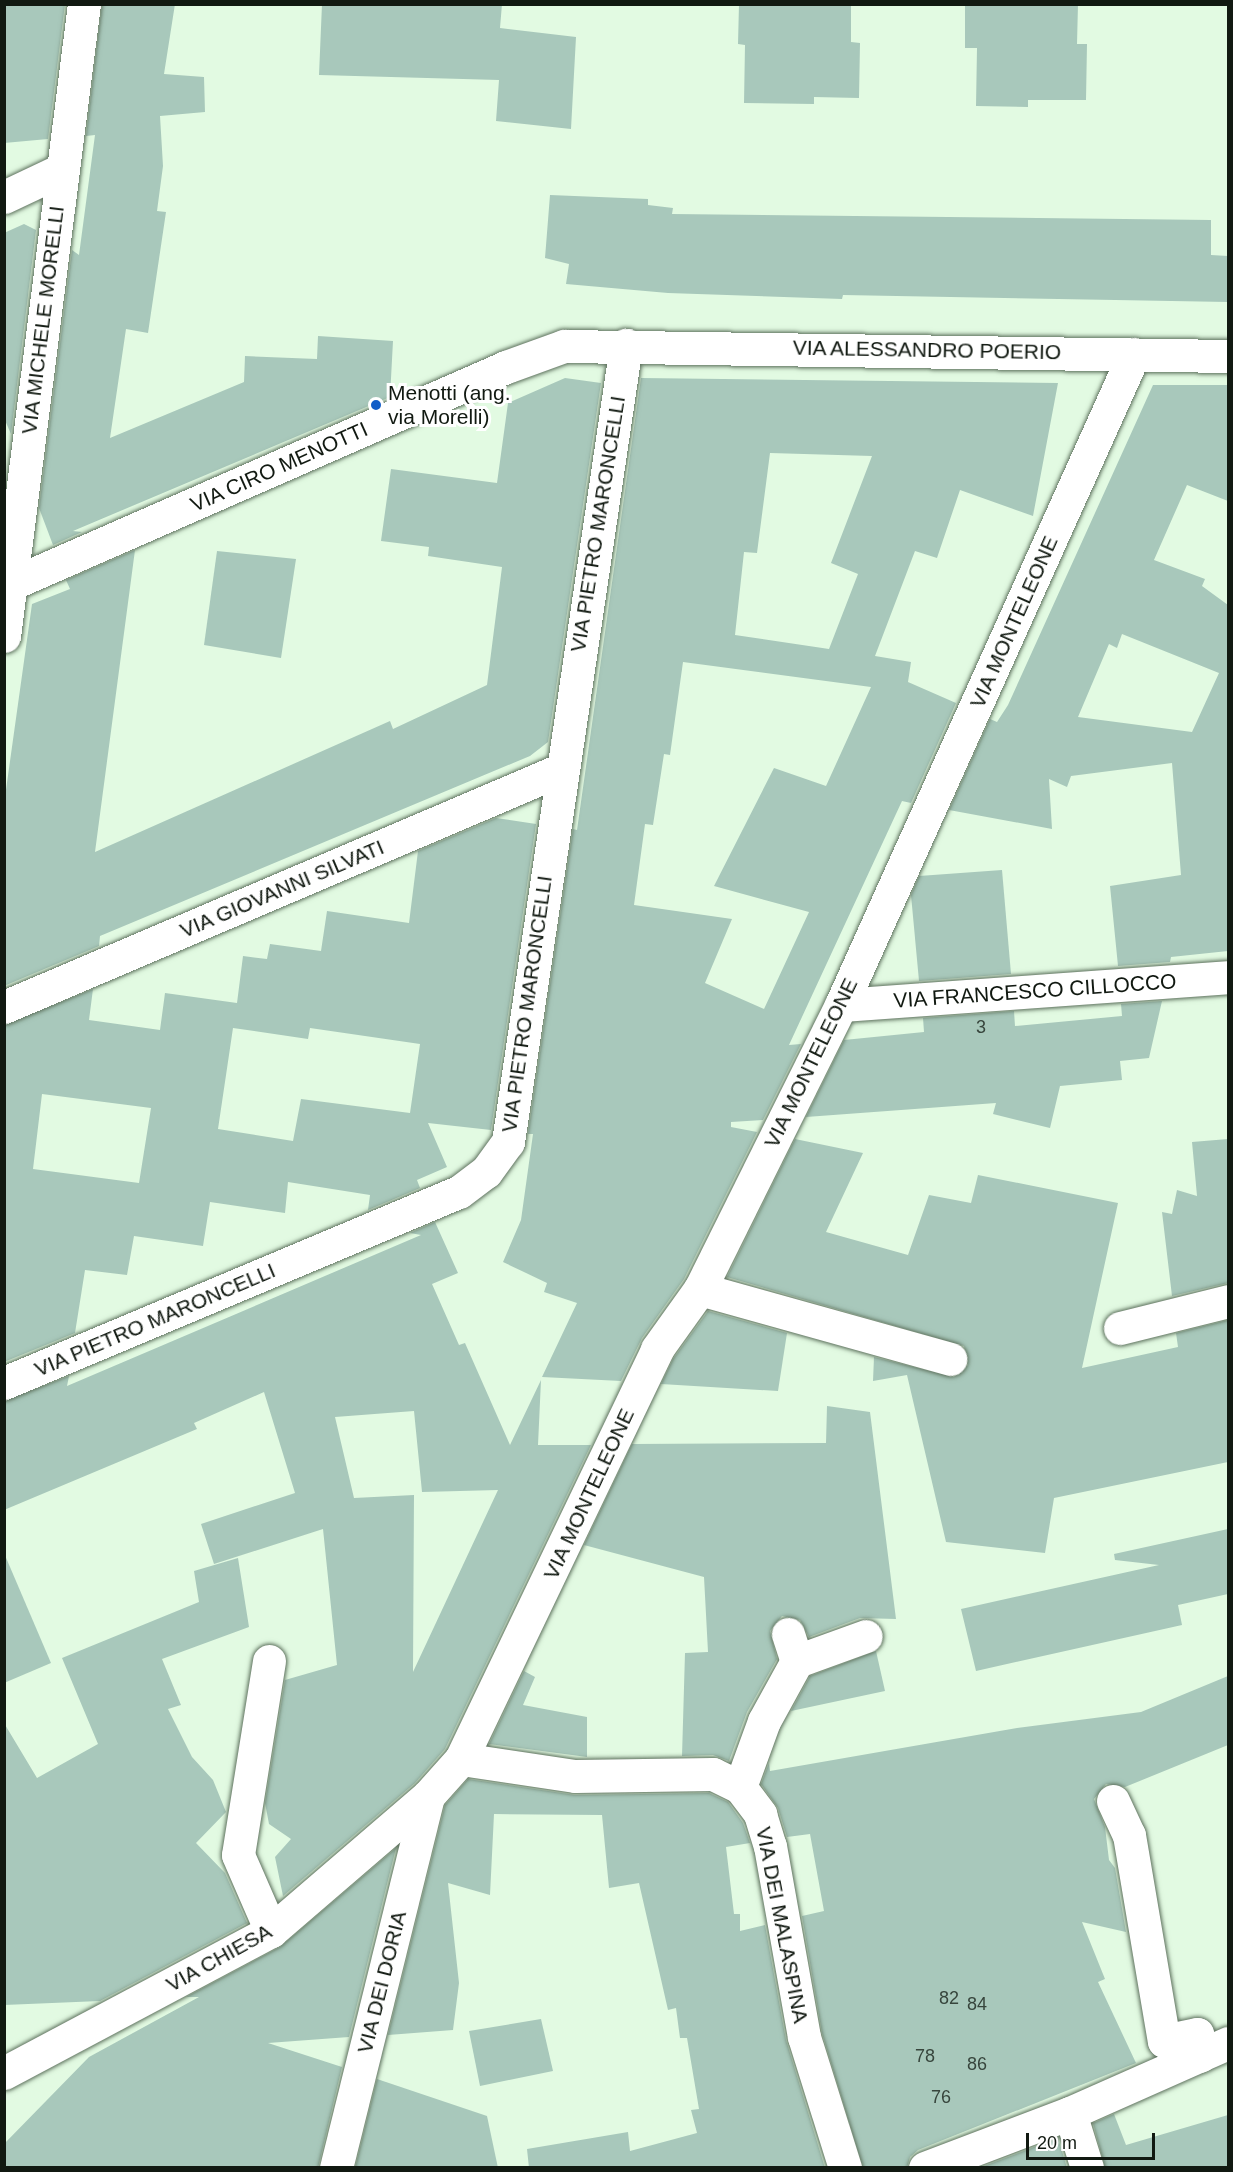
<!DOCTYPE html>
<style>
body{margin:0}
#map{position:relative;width:1233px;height:2172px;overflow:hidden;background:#e2fae2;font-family:Helvetica,sans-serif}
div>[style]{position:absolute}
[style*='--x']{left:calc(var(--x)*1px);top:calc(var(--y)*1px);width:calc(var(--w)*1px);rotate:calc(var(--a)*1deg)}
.building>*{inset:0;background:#a8c8bb}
.roads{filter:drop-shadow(0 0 2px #5d715d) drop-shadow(0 0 2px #5d715d)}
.minor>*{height:33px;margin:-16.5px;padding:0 16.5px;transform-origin:16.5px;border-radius:16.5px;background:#fff}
.tertiary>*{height:33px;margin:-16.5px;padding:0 16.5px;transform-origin:16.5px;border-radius:16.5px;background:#fff}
.dots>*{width:16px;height:16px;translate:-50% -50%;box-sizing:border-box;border:3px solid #fff;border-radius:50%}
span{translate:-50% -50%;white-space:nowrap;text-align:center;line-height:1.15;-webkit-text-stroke:6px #fff;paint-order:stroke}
.number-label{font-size:18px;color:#37453c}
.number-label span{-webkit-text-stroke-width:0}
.street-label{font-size:21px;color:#111911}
.poi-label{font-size:21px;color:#111911}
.left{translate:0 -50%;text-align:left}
.frame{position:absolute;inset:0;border:6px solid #111911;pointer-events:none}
.scale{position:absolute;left:1026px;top:2133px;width:129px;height:27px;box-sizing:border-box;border:3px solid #111911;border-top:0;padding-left:8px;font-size:18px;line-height:21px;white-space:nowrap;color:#111911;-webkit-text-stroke:4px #fff;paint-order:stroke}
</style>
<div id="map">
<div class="building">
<div style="clip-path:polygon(4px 4px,65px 4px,48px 139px,4px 143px)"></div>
<div style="clip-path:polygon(102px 4px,175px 4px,164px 74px,204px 77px,205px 112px,160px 116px,163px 166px,157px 211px,166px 212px,148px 333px,126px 329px,110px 438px,244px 382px,245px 356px,317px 359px,318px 336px,393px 341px,390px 397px,73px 531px,82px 532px,53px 545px,39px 508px,72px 250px,79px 255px,95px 135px,86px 136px)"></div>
<div style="clip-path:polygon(322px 4px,502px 4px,500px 28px,576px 37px,571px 129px,496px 121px,499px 80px,319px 75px)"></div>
<div style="clip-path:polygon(739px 4px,851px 4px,851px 42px,860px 43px,859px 98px,814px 97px,814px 104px,744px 103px,745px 45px,738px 44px)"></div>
<div style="clip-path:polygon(965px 4px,1078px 4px,1077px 44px,1087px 44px,1086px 100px,1028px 100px,1028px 107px,976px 106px,977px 48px,965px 48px)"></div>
<div style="clip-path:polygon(550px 195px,648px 199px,648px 205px,673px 208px,672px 214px,1211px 220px,1211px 255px,1228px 256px,1228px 302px,843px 295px,842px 299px,668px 293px,566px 284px,569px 264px,545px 258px)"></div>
<div style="clip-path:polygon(24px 224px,36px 230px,11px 434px,4px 418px,4px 233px)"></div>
<div style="clip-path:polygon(565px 378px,601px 383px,548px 742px,530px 756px,100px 936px,99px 946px,4px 986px,4px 804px,32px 604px,70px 589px,66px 580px,135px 550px,95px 852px,390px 721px,393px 729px,487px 685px,502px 567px,428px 556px,429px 547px,381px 541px,391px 469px,497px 483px,508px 403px)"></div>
<div style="clip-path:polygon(evenodd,641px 378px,1058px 383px,1033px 516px,960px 490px,937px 558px,915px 551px,875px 656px,911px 662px,908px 682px,956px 703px,911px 803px,902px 801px,789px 1045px,801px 1044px,763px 1120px,731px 1122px,731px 1127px,757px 1132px,684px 1279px,642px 1338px,621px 1381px,542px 1377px,577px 1303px,544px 1292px,547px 1283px,503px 1262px,521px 1220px,533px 1134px,528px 1134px,573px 829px,577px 830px,641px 378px,770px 453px,872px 456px,831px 563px,858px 574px,829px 649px,735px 635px,744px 552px,757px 553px,770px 453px,641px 378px,683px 662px,871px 687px,826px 786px,774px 768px,714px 886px,809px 912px,764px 1009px,705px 983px,732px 919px,634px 905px,645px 824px,653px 825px,664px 754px,670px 755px,683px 662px)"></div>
<div style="clip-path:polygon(evenodd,1153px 385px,1228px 385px,1228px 501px,1187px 485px,1154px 560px,1205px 579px,1202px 586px,1228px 605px,1228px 951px,1171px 957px,1170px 962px,1118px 966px,1110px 886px,1181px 875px,1172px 763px,1071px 776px,1067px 787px,1049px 779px,1052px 829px,949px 810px,990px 719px,997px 722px,1008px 705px,1153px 385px,1122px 634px,1219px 673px,1192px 732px,1078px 717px,1109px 644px,1117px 648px,1122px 634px)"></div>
<div style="clip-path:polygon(217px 551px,296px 559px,281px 658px,204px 645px)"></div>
<div style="clip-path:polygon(evenodd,496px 818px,536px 824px,491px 1130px,428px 1123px,447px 1167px,417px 1180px,420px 1188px,368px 1210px,370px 1195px,288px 1182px,285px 1213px,210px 1202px,203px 1246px,134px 1236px,127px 1275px,85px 1270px,75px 1333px,4px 1362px,4px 1025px,93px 989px,89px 1020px,160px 1030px,165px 993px,237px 1003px,243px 956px,267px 959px,270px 944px,321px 951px,327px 911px,409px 923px,418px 851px,496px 818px,233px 1028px,308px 1039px,310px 1028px,420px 1044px,410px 1113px,301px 1099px,293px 1141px,218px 1129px,233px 1028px,496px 818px,42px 1094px,151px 1108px,139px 1183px,33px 1169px,42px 1094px)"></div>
<div style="clip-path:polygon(1002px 870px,1011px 974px,919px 981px,911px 895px,919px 876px)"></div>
<div style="clip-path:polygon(1162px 1001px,1149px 1058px,1120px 1061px,1122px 1080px,1060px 1086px,1050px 1128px,993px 1114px,996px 1103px,806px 1117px,844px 1040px,924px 1032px,923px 1018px,1014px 1011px,1015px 1026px,1122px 1016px,1121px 1004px)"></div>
<div style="clip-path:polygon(795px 1139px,863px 1153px,826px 1232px,908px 1255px,929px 1195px,971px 1203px,978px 1175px,1118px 1203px,1082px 1368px,1178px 1347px,1176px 1333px,1228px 1320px,1228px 1462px,1054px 1498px,1045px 1553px,946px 1542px,907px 1375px,873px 1381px,874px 1357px,954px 1377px,968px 1365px,964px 1346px,727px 1277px)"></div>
<div style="clip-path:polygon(1228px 1139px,1228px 1283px,1172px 1296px,1162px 1212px,1172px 1214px,1177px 1190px,1197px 1196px,1192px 1142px)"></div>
<div style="clip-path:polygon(evenodd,435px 1222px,458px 1273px,432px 1284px,459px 1345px,465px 1343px,510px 1445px,541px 1380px,538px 1445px,591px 1445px,445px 1749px,415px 1783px,283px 1896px,275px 1857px,291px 1839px,269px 1824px,265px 1803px,285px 1680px,337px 1665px,323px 1529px,214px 1564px,201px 1524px,295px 1493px,264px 1392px,194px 1423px,197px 1429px,4px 1510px,4px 1401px,69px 1376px,67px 1386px,421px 1235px,410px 1233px,435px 1222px,414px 1411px,422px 1492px,498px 1490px,413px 1672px,414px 1495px,354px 1498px,335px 1417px,414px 1411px)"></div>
<div style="clip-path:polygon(708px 1311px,787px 1333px,778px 1391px,661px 1384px,673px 1359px)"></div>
<div style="clip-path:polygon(827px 1406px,870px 1412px,896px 1619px,860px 1618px,809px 1637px,800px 1620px,782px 1616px,770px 1631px,777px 1659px,747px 1712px,729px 1761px,713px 1755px,682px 1756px,685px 1653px,708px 1652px,704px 1577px,584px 1545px,632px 1444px,826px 1443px)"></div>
<div style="clip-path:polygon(1228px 1529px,1228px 1594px,1178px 1605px,1182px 1625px,976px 1671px,961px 1609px,1159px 1565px,1115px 1560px,1114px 1554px)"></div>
<div style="clip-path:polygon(4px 1553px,51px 1663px,4px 1683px)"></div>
<div style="clip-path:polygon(238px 1558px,249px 1627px,162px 1659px,181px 1705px,168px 1709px,192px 1757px,213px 1780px,226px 1812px,196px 1843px,225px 1873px,247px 1923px,100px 2001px,4px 2005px,4px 1723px,37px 1778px,98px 1744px,62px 1658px,199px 1602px,194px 1571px)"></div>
<div style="clip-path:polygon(876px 1651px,885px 1691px,791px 1711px,810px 1676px)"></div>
<div style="clip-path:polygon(524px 1671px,535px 1677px,523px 1705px,587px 1717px,587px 1757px,489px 1744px)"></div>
<div style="clip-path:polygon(1228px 1676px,1228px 1745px,1125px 1787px,1106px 1784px,1094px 1799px,1105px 1827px,1109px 1860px,1115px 1868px,1126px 1932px,1082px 1922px,1105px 1979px,1098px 1982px,1136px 2063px,918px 2150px,910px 2157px,907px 2168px,863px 2168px,822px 2033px,802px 1916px,824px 1911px,810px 1834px,787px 1837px,778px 1808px,761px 1784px,769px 1763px,770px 1771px,1017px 1728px,1141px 1712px)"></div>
<div style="clip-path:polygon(468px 1779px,575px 1795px,709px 1793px,728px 1802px,743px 1823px,750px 1843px,726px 1847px,734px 1914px,740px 1914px,740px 1931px,765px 1925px,786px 2040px,825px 2168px,529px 2168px,527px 2149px,628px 2132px,630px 2151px,697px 2133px,691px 2110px,699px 2109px,687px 2038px,680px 2038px,676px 2008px,668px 2010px,639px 1883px,609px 1888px,602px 1815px,494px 1814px,490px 1895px,448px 1883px,459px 1983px,453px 2030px,388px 2035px,445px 1805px)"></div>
<div style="clip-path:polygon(396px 1848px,349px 2037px,268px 2043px,342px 2067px,318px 2168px,4px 2168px,4px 2144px,89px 2057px,199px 1997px,186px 1997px,280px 1947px)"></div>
<div style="clip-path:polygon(541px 2019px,553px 2071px,480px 2086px,469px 2031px)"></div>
<div style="clip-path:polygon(377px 2079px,487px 2116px,498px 2168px,355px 2168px)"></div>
<div style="clip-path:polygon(1114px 2114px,1126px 2145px,1228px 2115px,1228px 2168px,1105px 2168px,1093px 2123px)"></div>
<div style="clip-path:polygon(1058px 2138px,1067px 2168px,979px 2168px)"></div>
</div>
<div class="roads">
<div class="minor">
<div style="--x:4;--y:197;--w:63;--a:-25.3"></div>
<div style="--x:4;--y:587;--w:548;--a:-23.67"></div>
<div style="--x:506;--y:367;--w:62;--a:-19.9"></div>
<div style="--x:564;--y:346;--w:664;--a:0.86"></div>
<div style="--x:4;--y:636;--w:637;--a:-82.79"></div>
<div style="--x:841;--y:1005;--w:388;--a:-4.1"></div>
<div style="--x:4;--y:1007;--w:604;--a:-23.09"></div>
<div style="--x:700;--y:1289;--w:260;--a:15.6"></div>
<div style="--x:1120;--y:1328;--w:111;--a:-14"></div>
<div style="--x:4;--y:1383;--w:493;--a:-22.8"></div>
<div style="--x:459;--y:1192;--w:34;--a:-37"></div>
<div style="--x:486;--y:1172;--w:37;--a:-54"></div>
<div style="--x:508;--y:1142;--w:806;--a:-81.58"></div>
<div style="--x:788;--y:1634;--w:28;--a:72"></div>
<div style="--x:269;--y:1661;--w:196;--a:99.1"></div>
<div style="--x:238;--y:1855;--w:83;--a:66.5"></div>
<div style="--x:461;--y:1759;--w:115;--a:8.5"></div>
<div style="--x:575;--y:1776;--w:138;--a:-0.8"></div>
<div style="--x:713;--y:1774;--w:30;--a:26"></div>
<div style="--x:740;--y:1787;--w:34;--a:53"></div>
<div style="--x:760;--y:1814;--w:34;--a:73"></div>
<div style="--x:770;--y:1846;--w:194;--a:79.9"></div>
<div style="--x:804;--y:2037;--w:137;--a:72.6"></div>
<div style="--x:740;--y:1787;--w:70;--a:-70"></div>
<div style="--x:764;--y:1721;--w:68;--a:-61.2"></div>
<div style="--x:797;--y:1661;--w:73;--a:-19.9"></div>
<div style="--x:1113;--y:1801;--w:38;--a:65"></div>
<div style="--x:1129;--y:1835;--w:209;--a:80.4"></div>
<div style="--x:1164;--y:2041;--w:34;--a:-12"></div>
<div style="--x:1197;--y:2034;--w:22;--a:82"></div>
<div style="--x:4;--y:2073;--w:302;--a:-28"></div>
<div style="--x:271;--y:1931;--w:207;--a:-40.7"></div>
<div style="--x:428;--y:1796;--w:50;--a:-48.3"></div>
<div style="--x:461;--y:1759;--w:454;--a:-64.4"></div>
<div style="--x:657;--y:1349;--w:74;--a:-54.4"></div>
<div style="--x:700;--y:1289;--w:317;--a:-63.6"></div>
<div style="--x:841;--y:1005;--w:714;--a:-65.77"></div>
<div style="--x:1070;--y:2113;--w:58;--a:72.8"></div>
<div style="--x:336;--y:2168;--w:383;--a:-76.1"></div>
</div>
<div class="tertiary">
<div style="--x:925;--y:2168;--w:155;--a:-20.8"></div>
<div style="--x:1070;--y:2113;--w:173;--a:-23.9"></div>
</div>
</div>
<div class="dots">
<div style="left:376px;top:405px;background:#115dc7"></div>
</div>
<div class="number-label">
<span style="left:981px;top:1027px">3</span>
<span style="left:949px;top:1998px">82</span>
<span style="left:977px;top:2004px">84</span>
<span style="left:925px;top:2056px">78</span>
<span style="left:977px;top:2064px">86</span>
<span style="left:941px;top:2097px">76</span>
</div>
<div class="street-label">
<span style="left:43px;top:320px;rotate:-83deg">VIA MICHELE MORELLI</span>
<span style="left:927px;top:350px;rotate:1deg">VIA ALESSANDRO POERIO</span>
<span style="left:279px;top:467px;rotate:-24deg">VIA CIRO MENOTTI</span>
<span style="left:598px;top:524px;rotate:-81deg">VIA PIETRO MARONCELLI</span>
<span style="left:1014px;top:622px;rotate:-66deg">VIA MONTELEONE</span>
<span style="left:282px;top:889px;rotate:-23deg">VIA GIOVANNI SILVATI</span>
<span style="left:1035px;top:991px;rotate:-4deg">VIA FRANCESCO CILLOCCO</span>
<span style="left:527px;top:1004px;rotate:-82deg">VIA PIETRO MARONCELLI</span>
<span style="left:811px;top:1063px;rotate:-64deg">VIA MONTELEONE</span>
<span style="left:155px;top:1320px;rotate:-23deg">VIA PIETRO MARONCELLI</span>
<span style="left:589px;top:1494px;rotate:-65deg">VIA MONTELEONE</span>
<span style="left:782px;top:1925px;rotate:79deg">VIA DEI MALASPINA</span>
<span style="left:219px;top:1958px;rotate:-29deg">VIA CHIESA</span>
<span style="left:382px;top:1982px;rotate:-76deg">VIA DEI DORIA</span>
</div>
<div class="poi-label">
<span class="left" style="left:388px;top:405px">Menotti (ang.<br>via Morelli)</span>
</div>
<div class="frame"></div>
<div class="scale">20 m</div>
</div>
